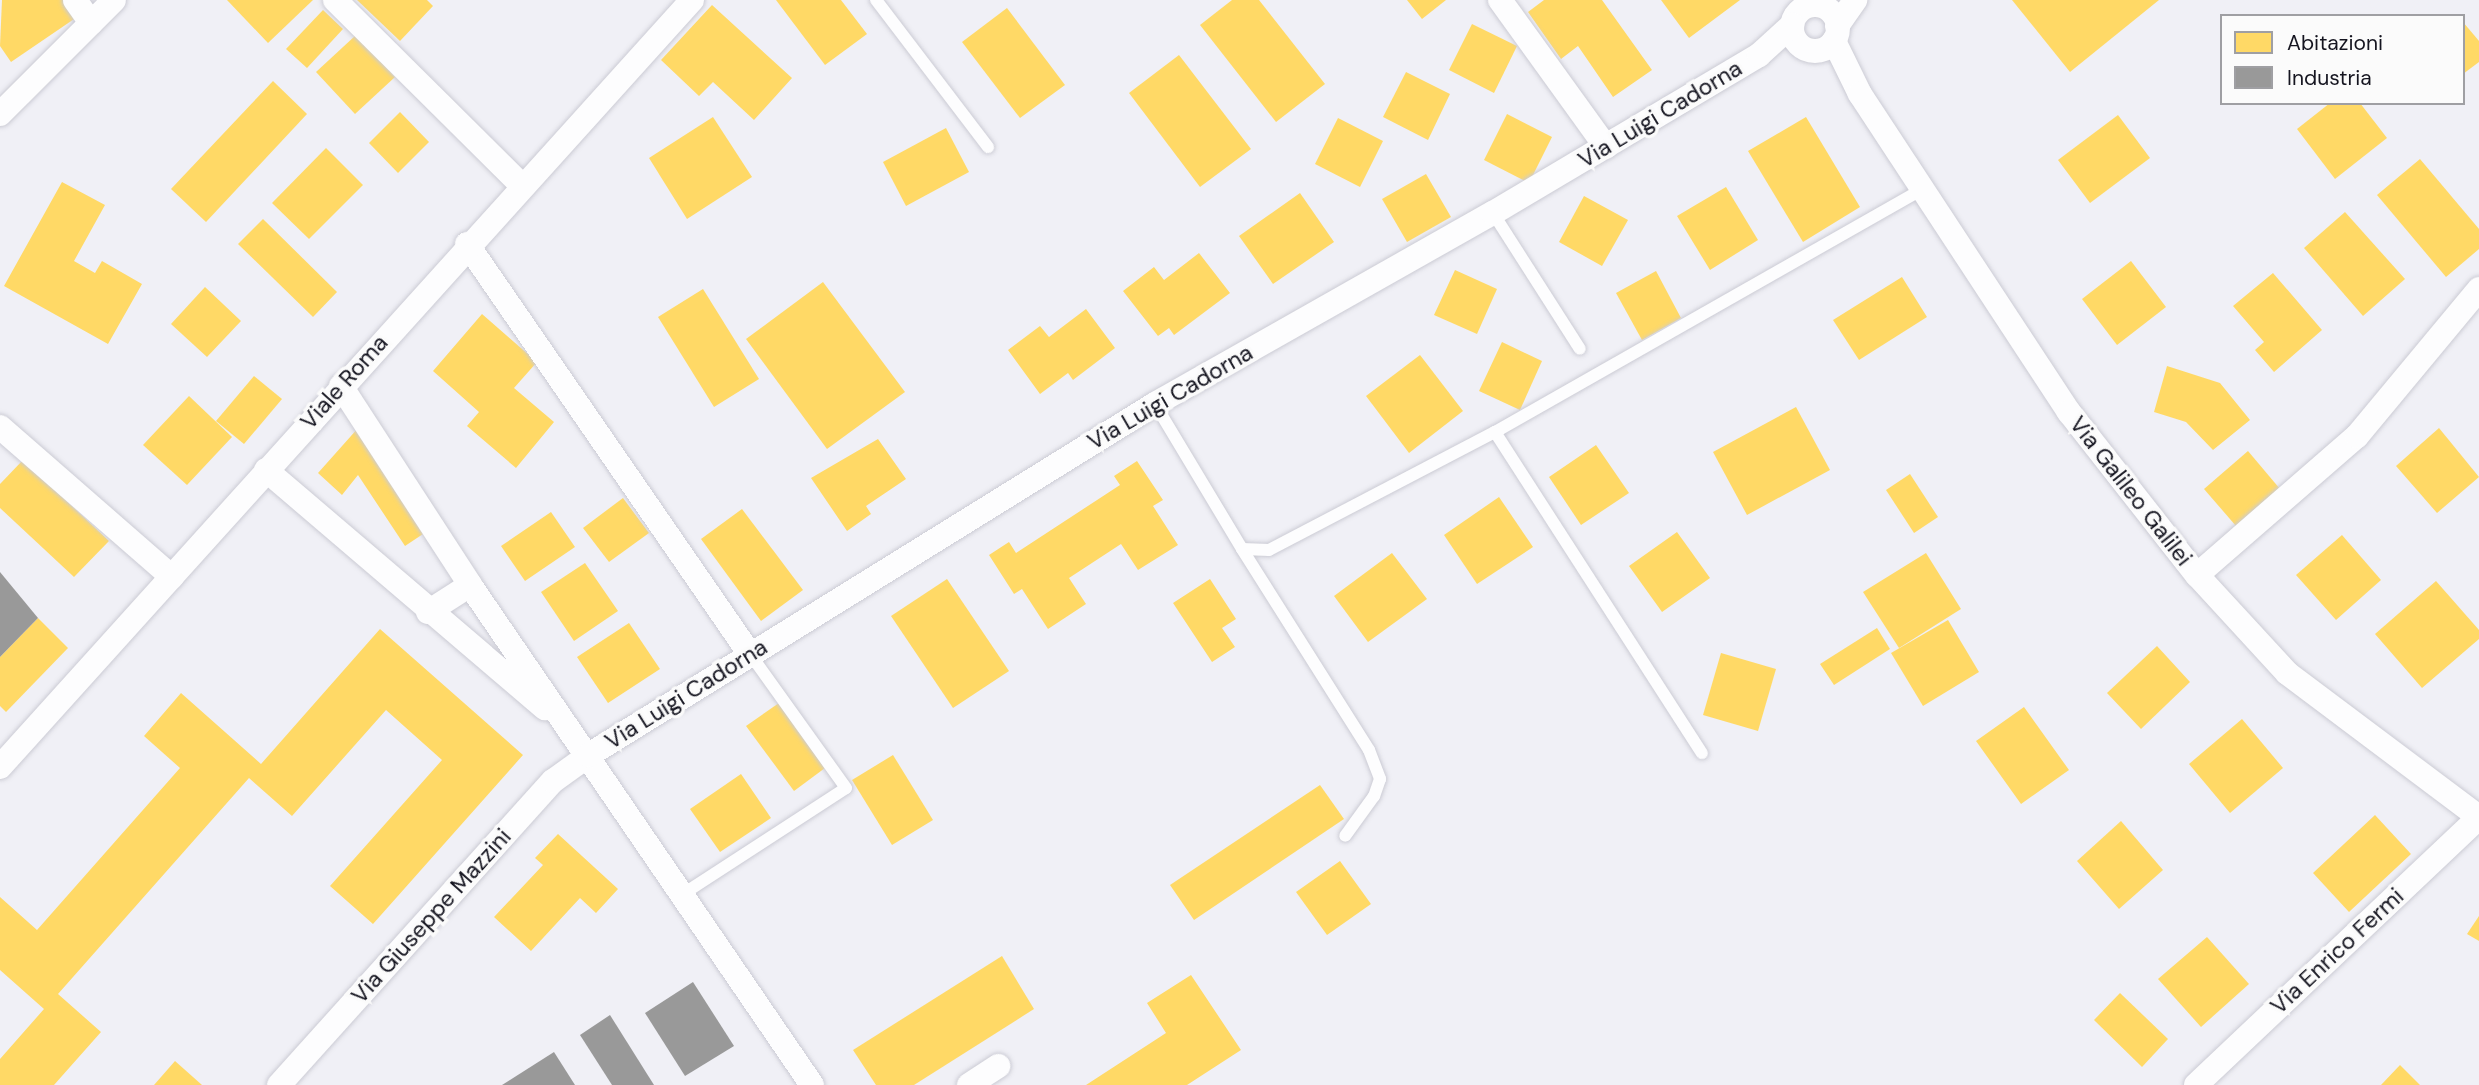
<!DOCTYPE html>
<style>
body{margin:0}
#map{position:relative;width:2479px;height:1085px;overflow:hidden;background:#f0f0f6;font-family:"DM Sans",sans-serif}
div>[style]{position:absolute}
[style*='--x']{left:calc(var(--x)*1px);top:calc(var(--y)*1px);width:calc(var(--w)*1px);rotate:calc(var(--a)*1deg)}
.homes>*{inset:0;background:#ffd966}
.industry>*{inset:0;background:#999}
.roads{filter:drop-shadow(0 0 2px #cbcbd4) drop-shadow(0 0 2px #cbcbd4)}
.lane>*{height:12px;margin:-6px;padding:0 6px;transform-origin:6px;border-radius:6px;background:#fdfdfe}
.street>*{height:24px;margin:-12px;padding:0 12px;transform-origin:12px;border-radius:12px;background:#fdfdfe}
.street>.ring{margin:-12px;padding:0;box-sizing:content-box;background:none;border:24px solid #fdfdfe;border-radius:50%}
span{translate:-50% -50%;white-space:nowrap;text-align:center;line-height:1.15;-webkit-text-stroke:7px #fbfbfb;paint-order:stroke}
.street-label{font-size:23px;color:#151520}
.legend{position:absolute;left:2220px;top:14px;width:245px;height:91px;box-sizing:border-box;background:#fbfbfb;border:2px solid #9f9fa3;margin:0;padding:9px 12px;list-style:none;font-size:21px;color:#151520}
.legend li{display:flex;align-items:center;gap:14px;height:35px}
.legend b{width:35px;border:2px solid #9f9fa3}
</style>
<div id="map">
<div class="homes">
<div style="clip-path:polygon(2px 0,70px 0,80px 15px,11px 62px,0 46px)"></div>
<div style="clip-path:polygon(227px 0,313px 0,268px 43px)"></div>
<div style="clip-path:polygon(357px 0,427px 0,433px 6px,400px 41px)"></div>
<div style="clip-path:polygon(776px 0,841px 0,867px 34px,825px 65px)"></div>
<div style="clip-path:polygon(1232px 0,1259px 0,1325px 84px,1276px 122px,1200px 25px)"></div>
<div style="clip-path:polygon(1407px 0,1446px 0,1422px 19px)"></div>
<div style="clip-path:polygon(1544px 0,1602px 0,1652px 70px,1613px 97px,1578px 46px,1561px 59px,1528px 12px)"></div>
<div style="clip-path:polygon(1661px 0,1740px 0,1689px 38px)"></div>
<div style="clip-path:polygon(2012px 0,2159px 0,2070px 72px)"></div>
<div style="clip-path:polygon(712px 5px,792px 78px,754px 120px,713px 82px,699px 96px,661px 60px)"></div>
<div style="clip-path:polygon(1007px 8px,1065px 85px,1020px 118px,962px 42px)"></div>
<div style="clip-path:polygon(323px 10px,343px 29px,307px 68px,286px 49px)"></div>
<div style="clip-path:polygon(2463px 22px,2479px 41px,2479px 62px,2463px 74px)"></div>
<div style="clip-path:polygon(1472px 24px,1517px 46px,1494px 93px,1449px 70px)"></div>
<div style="clip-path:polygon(356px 35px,395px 77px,355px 114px,316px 72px)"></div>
<div style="clip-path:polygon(1179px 55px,1251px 149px,1200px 187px,1129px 93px)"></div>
<div style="clip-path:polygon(1406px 72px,1450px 94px,1428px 140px,1383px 117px)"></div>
<div style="clip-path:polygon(273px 81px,307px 114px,206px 222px,171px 189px)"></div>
<div style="clip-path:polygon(2330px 103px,2360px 103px,2387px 138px,2335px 179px,2297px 129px)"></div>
<div style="clip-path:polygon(400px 112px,429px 142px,398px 173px,369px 143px)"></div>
<div style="clip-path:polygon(1507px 114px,1552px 137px,1529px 183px,1484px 160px)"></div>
<div style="clip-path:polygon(2118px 115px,2150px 158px,2090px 203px,2058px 160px)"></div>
<div style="clip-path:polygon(713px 117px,752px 177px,687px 219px,649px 158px)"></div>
<div style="clip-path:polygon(1806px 117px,1860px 207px,1803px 242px,1748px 151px)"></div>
<div style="clip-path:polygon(1338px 118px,1383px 141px,1360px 187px,1315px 164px)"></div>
<div style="clip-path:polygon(946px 128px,969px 172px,906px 206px,883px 162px)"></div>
<div style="clip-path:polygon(326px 148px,363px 185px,309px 239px,272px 203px)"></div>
<div style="clip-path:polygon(2420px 159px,2479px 229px,2479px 249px,2446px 277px,2377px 195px)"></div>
<div style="clip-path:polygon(1426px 174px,1451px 217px,1407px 242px,1382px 199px)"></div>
<div style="clip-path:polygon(62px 182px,105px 205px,74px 261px,95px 273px,102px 261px,142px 284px,108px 344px,4px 286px)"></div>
<div style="clip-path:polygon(1726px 187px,1758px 240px,1710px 270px,1677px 216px)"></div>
<div style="clip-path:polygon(1300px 193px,1334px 242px,1273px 284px,1239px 236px)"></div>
<div style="clip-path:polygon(1584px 196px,1628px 220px,1602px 266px,1559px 242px)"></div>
<div style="clip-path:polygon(2345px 212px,2405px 279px,2363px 316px,2304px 248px)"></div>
<div style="clip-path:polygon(263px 219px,337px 292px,313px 317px,238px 244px)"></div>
<div style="clip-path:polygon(1199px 253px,1230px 293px,1174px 335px,1169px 328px,1158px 336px,1123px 291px,1154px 267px,1164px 280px)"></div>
<div style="clip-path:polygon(2131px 261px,2166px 307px,2117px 345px,2082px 299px)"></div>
<div style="clip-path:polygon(1455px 270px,1497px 289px,1477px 334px,1434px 315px)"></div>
<div style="clip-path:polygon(1656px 271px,1681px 318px,1642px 340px,1616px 293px)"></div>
<div style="clip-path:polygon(2273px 273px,2322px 330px,2274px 372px,2255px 350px,2264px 342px,2233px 306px)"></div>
<div style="clip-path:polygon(1902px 277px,1927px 317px,1859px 360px,1833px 320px)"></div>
<div style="clip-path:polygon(823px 282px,905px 392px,827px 449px,746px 339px)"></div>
<div style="clip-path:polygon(205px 287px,241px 321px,207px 357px,171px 324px)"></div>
<div style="clip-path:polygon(703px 289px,759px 379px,714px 407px,658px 317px)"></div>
<div style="clip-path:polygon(1086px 309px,1115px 348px,1073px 380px,1068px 373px,1040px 394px,1008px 350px,1040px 326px,1049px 337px)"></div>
<div style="clip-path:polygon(482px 314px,537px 362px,514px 388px,554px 422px,516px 468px,467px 426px,479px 412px,433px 371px)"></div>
<div style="clip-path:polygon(1502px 342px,1542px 361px,1520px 410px,1479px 391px)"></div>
<div style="clip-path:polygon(1420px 355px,1463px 411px,1409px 453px,1366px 396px)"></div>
<div style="clip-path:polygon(2167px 366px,2220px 383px,2250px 420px,2213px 450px,2186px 422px,2154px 412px)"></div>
<div style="clip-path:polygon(254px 376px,282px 399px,244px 444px,216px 421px)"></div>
<div style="clip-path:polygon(189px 396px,232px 437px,187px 485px,143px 445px)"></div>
<div style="clip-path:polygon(1796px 407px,1830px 470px,1747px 515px,1713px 452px)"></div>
<div style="clip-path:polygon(359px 427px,429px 530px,405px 546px,358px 475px,342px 495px,318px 473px)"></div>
<div style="clip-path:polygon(2439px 428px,2479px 477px,2437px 513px,2396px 466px)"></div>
<div style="clip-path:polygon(878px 439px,906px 479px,866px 506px,871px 514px,847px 531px,811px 478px)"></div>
<div style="clip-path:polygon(1596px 445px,1629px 493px,1581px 525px,1549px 477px)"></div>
<div style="clip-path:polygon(2248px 451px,2280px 489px,2236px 526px,2204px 489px)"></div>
<div style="clip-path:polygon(23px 460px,109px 541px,74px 577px,0 508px,0 484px)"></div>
<div style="clip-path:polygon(1137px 461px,1163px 500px,1153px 506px,1178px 545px,1138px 570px,1121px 544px,1069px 578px,1086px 604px,1048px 629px,1022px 589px,1014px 594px,989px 555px,1009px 542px,1016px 553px,1120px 485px,1114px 476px)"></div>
<div style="clip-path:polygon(1910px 474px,1938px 517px,1914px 533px,1886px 490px)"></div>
<div style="clip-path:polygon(1499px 497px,1533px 547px,1477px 584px,1444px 535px)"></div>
<div style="clip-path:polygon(623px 498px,649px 533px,609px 562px,583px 528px)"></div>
<div style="clip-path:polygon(742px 509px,803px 590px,761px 621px,701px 539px)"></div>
<div style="clip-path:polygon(551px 512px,575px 547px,525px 581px,501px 546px)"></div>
<div style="clip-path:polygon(1677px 532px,1710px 578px,1662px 612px,1629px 566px)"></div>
<div style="clip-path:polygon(2342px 535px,2381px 580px,2336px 620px,2296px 575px)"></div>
<div style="clip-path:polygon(1392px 553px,1427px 599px,1368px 642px,1334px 596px)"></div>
<div style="clip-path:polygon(1926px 553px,1961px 609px,1899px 648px,1863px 592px)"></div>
<div style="clip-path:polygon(585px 563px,618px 611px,574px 641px,541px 592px)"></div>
<div style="clip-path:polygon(947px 579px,1009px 671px,953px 708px,891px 616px)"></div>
<div style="clip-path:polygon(1210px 579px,1236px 619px,1222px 628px,1235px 647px,1212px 662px,1173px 603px)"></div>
<div style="clip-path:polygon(2436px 581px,2479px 630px,2479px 639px,2422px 688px,2375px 634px)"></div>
<div style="clip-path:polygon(38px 618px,68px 648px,6px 712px,0 706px,0 657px)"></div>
<div style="clip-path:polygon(1948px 620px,1979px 672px,1923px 706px,1891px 653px)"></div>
<div style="clip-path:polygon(629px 623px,660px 669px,608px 703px,577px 657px)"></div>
<div style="clip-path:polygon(1877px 628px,1890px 649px,1834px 685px,1820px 664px)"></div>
<div style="clip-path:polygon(380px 629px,523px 755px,373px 924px,330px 886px,442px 760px,386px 710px,292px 816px,249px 778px,58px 994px,101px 1032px,54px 1085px,0 1085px,0 1059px,44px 1009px,0 970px,0 897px,37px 930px,180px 768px,144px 736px,181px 693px,261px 764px)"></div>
<div style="clip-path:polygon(2157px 646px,2190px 682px,2141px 729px,2107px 693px)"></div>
<div style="clip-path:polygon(1721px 653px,1776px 669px,1758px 731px,1703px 715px)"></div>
<div style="clip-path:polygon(779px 703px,825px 768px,794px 791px,746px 726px)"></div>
<div style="clip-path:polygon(2024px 707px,2069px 770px,2021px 804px,1976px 741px)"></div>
<div style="clip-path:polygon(2242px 719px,2283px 768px,2230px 813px,2189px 764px)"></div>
<div style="clip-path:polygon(893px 755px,933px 820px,892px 845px,852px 780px)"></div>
<div style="clip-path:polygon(741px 774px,771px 818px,720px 852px,690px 809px)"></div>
<div style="clip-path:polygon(1320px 785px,1344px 819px,1194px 920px,1170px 885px)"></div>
<div style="clip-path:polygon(2375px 815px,2411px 854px,2349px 912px,2313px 873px)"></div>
<div style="clip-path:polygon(2121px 821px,2163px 870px,2119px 909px,2077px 861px)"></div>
<div style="clip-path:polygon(558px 834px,618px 889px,596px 913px,580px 898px,531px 951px,494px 917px,543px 865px,535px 858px)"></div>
<div style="clip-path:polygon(1340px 861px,1371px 904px,1327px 935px,1296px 892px)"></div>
<div style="clip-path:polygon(2479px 916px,2479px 941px,2467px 934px)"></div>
<div style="clip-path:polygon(2207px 937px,2249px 984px,2201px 1027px,2158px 979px)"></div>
<div style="clip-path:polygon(1002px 956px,1034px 1009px,914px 1085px,876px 1085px,853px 1050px)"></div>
<div style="clip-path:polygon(1191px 975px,1241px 1050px,1187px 1085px,1086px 1085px,1166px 1033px,1147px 1003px)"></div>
<div style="clip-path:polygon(2120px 993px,2168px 1039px,2142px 1067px,2094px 1020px)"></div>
<div style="clip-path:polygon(175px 1061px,202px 1085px,154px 1085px)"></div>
<div style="clip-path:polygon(2400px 1065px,2420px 1085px,2381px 1085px)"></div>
</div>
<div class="industry">
<div style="clip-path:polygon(0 572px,38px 618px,0 657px)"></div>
<div style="clip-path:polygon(693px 982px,734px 1046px,685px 1076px,645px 1013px)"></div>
<div style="clip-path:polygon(610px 1015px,654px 1085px,612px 1085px,580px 1035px)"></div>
<div style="clip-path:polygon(554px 1052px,575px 1085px,502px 1085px)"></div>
</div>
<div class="roads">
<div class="lane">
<div style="--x:876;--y:0;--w:185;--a:52.7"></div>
<div style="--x:1493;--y:213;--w:161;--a:57.4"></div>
<div style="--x:1155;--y:404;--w:169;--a:59"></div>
<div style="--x:1242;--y:549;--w:27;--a:2"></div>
<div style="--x:1269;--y:550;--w:255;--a:-27.6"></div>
<div style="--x:1495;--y:432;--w:494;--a:-29.6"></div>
<div style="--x:1495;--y:432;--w:382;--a:57.2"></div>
<div style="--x:1242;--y:549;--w:238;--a:57.7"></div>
<div style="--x:1369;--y:750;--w:31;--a:69"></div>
<div style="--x:1380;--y:779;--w:18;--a:109"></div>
<div style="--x:1374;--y:796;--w:49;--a:125.9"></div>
<div style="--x:683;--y:894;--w:194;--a:-33"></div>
<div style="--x:846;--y:788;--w:165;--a:-125.6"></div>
</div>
<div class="street">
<div style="--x:75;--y:0;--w:28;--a:55"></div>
<div style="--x:335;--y:0;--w:262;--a:44.8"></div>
<div style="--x:1500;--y:0;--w:181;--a:54.2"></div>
<div class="ring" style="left:1792px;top:5px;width:22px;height:22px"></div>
<div style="--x:1837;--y:26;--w:32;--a:-55"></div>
<div style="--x:1834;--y:41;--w:59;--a:63.9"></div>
<div style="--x:1860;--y:94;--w:381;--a:56.7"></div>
<div style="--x:2069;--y:412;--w:207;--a:51.9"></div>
<div style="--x:2197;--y:575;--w:133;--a:47.4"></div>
<div style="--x:2287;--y:673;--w:240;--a:36.9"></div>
<div style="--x:0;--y:114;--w:161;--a:-45"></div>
<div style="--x:467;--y:244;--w:498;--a:55.4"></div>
<div style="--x:341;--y:386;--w:237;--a:57"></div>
<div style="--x:470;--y:585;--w:606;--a:55.63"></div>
<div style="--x:0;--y:427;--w:228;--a:41.1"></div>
<div style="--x:266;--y:470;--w:367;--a:40.5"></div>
<div style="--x:2197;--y:575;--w:212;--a:-41"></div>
<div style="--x:2357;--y:436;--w:191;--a:-50.3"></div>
<div style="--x:428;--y:612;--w:50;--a:-32.7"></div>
<div style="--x:0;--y:767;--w:1033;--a:-47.94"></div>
<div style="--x:279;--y:1085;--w:409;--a:-48"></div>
<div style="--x:553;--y:781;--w:44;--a:-35.8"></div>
<div style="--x:589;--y:755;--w:666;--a:-31.8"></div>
<div style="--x:1155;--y:404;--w:388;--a:-29.5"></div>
<div style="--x:1493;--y:213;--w:309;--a:-30.7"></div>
<div style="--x:1759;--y:55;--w:45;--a:-42.3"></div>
<div style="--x:969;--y:1085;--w:35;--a:-33"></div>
<div style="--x:2196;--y:1085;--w:390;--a:-43.4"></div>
</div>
</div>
<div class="street-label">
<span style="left:1660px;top:114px;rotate:-31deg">Via Luigi Cadorna</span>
<span style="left:344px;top:382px;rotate:-48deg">Viale Roma</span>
<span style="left:1170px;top:397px;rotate:-30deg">Via Luigi Cadorna</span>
<span style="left:2131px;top:491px;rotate:52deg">Via Galileo Galilei</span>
<span style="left:686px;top:694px;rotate:-32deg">Via Luigi Cadorna</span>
<span style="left:431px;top:916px;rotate:-48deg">Via Giuseppe Mazzini</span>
<span style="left:2337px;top:951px;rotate:-43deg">Via Enrico Fermi</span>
</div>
<ul class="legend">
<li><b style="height:19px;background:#ffd966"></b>Abitazioni</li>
<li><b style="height:19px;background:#999"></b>Industria</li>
</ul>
</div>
